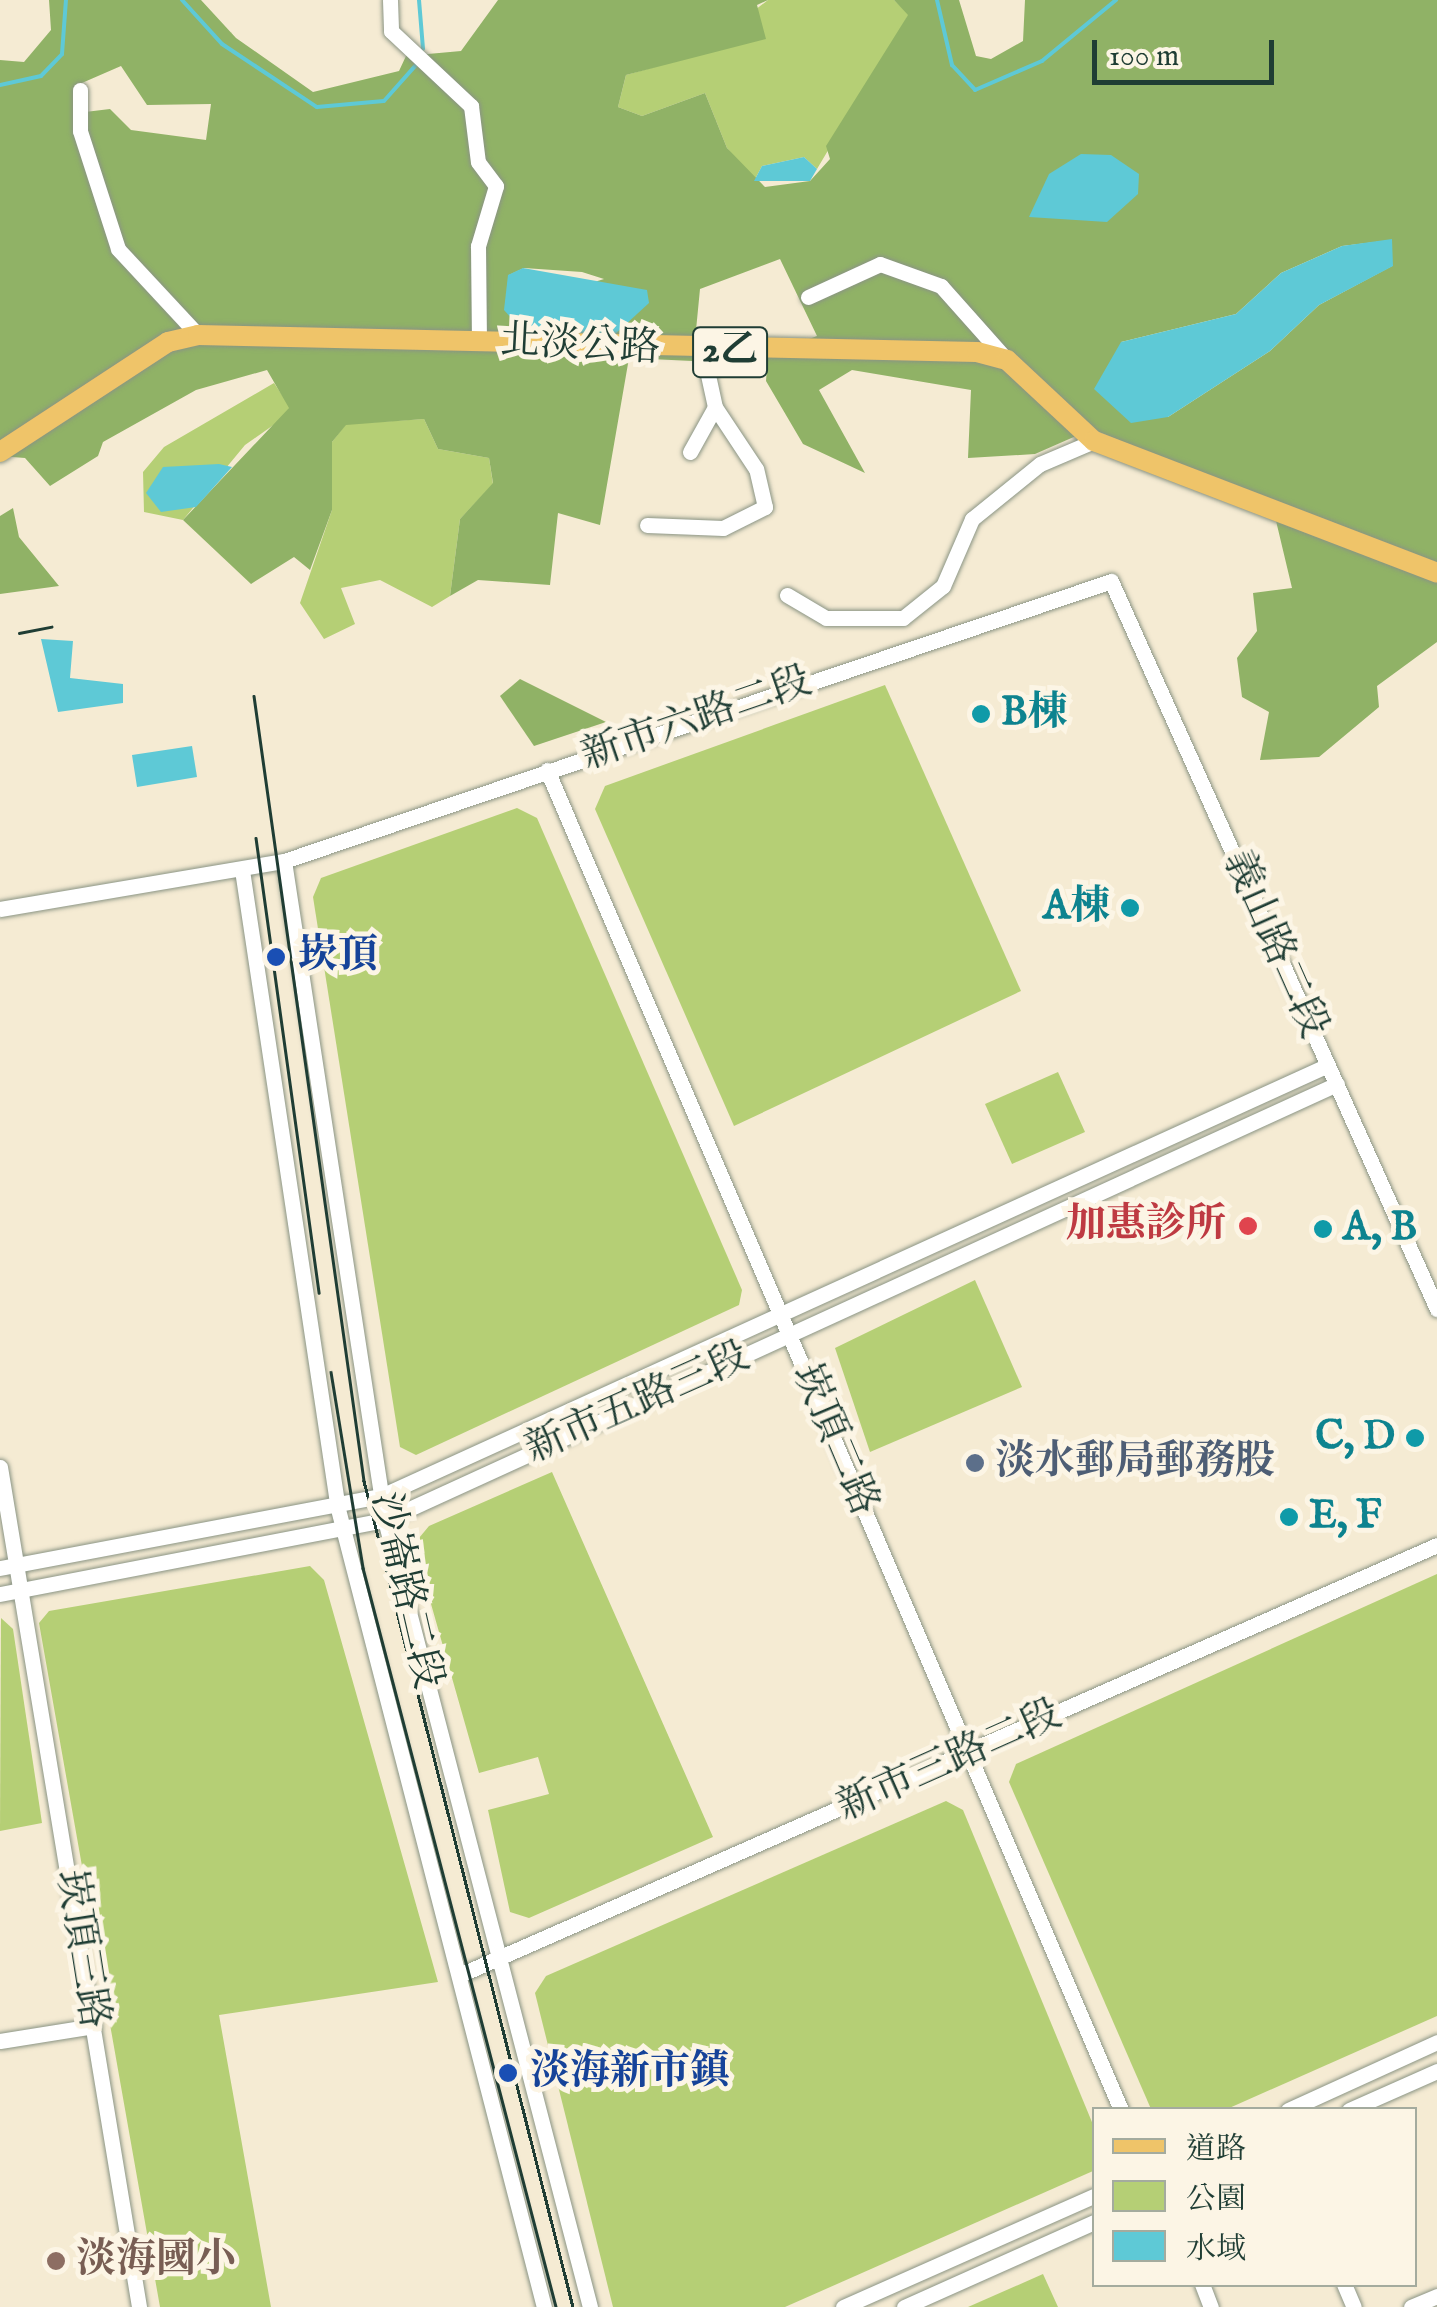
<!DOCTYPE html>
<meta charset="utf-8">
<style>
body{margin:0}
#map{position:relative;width:1437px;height:2307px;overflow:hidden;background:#f5ebd3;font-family:"IM FELL English","Noto Serif TC",serif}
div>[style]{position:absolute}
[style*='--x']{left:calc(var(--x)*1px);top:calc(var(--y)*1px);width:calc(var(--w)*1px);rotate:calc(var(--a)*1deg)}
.green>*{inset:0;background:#b5cf75}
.forest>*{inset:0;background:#90b266}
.water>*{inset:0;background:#5ec9d6}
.stream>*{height:4px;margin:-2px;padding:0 2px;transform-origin:2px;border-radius:2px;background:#5ec9d6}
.roads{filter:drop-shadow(0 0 2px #8a9484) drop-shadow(0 0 2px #8a9484)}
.minor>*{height:15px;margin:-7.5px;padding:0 7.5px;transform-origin:7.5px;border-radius:7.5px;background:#fff}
.major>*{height:20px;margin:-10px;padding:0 10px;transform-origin:10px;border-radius:10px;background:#efc469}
.tram>*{height:2.5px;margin:-1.25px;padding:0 1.25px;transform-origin:1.25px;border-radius:1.25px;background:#1f3d34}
.dots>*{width:28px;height:28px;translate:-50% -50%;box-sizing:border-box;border:5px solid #fcf5e5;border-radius:50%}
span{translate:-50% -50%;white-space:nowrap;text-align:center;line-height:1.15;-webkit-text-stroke:10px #fcf5e5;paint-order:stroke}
.shield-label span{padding:2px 8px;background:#fcf5e5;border:2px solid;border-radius:8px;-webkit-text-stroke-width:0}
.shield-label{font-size:38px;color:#1f3d34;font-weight:700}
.street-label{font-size:40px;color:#1f3d34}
.culture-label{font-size:40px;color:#0d838f;font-weight:700}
.left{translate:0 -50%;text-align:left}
.right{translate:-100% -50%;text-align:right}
.transit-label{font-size:40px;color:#164399;font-weight:700}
.health-label{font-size:40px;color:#be3a42;font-weight:700}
.service-label{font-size:40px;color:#4e5e75;font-weight:700}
.education-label{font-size:40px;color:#785e54;font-weight:700}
.legend{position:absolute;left:1092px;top:2107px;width:325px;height:180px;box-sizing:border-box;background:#fcf5e5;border:2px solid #a4ab9e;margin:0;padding:12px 18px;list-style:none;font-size:30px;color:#1f3d34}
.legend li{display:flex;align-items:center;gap:20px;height:50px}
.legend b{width:50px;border:2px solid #a4ab9e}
.scale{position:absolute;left:1092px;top:40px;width:182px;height:45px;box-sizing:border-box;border:5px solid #1f3d34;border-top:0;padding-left:12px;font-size:30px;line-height:35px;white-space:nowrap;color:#1f3d34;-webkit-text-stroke:8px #fcf5e5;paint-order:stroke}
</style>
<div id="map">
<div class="green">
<div style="clip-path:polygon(768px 0,894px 0,909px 14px,817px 169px,804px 157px,762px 166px,754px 181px,727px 148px,705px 93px,642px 116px,618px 107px,626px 75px,697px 55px)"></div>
<div style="clip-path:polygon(274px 383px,290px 407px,282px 419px,245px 445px,183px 520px,144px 512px,143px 472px,164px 447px)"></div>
<div style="clip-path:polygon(424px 419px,438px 449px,489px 458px,493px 484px,460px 519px,450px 596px,432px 607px,380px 580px,341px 588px,355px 624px,324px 639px,300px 603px,332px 510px,332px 442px,346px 424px)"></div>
<div style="clip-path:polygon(885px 685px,1021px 991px,734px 1126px,595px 809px,605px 786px)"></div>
<div style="clip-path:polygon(517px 808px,537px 818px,742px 1290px,739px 1305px,416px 1455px,400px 1447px,313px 897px,321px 878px)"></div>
<div style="clip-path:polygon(1058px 1072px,1085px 1132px,1012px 1164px,985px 1104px)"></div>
<div style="clip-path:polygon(975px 1280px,1022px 1387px,870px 1452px,835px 1348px)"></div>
<div style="clip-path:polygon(552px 1472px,713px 1837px,529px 1918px,510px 1912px,488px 1810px,549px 1794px,538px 1757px,479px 1773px,414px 1544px,429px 1526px)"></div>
<div style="clip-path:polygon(310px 1566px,324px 1580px,438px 1982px,219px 2015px,271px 2307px,160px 2307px,39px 1623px,49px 1611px)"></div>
<div style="clip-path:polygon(1437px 1574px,1437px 2016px,1227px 2109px,1151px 2109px,1009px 1782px,1016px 1764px)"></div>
<div style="clip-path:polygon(1px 1618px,13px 1629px,42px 1823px,0 1831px)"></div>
<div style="clip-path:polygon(946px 1801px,963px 1810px,1094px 2127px,1093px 2171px,785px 2307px,613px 2307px,535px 1993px,546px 1976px)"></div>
<div style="clip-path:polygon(1043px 2274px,1058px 2307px,968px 2307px)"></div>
</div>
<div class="forest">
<div style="clip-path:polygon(evenodd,49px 0,201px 0,236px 38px,313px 92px,399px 71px,406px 56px,461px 51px,498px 0,768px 0,757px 5px,766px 39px,626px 75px,618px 107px,642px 116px,705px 93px,727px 148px,765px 187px,810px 181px,830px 159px,826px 146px,908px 15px,894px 0,959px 0,976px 56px,991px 59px,1023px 41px,1025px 0,1437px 0,1437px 642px,1377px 686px,1379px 707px,1319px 757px,1260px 760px,1269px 712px,1242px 697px,1237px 658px,1257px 631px,1253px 593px,1292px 588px,1272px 504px,1092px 429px,1035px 454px,968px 458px,971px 390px,852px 370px,819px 390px,865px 473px,803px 444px,766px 381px,768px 355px,817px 336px,780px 259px,700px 289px,693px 361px,629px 358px,600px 525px,558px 513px,550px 585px,478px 580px,450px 596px,460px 519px,493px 483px,489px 458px,438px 449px,424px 419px,346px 425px,332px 442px,332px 510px,310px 570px,294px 557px,251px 584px,183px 520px,289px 408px,267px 370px,196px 390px,103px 442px,98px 456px,50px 486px,25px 458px,0 456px,0 60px,24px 62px,51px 30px,49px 0,121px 66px,147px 105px,211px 104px,206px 140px,131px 130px,110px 109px,77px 113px,75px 86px,121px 66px,49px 0,1392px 240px,1392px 266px,1319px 305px,1270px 351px,1168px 417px,1121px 342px,1236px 314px,1281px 273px,1342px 246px,1392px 240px,49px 0,524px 268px,582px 272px,604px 279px,505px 310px,509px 275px,524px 268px)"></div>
<div style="clip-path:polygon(13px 508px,19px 537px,59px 586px,0 594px,0 516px)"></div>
<div style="clip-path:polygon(520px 679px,606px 722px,534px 746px,500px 696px)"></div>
</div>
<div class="water">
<div style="clip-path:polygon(1081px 154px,1111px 155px,1139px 174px,1138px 194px,1107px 222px,1029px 217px,1049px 174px)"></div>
<div style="clip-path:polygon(804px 157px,817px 169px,810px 181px,754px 181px,762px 166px)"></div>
<div style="clip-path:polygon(1392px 239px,1393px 266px,1319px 305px,1270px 351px,1168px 417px,1131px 423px,1094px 389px,1121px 342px,1236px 314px,1281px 273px,1342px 246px)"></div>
<div style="clip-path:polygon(523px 268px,647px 290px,649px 303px,612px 337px,521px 329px,504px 310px,508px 275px)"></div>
<div style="clip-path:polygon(163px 467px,219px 464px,232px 467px,196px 507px,161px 512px,146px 493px)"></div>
<div style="clip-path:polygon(41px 639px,73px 641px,70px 678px,123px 684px,123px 703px,58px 712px)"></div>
<div style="clip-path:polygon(192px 746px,197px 777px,137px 787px,132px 755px)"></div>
</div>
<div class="stream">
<div style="--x:182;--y:0;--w:59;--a:47.7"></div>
<div style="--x:222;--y:44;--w:114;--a:33.6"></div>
<div style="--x:317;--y:107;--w:67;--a:-5.1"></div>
<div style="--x:384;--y:101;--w:48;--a:-48.4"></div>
<div style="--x:419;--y:0;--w:49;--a:85.3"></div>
<div style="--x:937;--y:0;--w:67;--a:77"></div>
<div style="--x:952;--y:65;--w:34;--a:47"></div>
<div style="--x:975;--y:90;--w:73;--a:-23.4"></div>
<div style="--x:1042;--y:61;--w:96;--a:-39.5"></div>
<div style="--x:0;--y:85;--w:42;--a:-12.4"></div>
<div style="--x:41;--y:76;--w:30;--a:-46"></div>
<div style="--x:62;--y:54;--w:54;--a:-85.8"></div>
</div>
<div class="roads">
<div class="minor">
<div style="--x:390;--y:0;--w:31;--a:88"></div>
<div style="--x:391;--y:31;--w:110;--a:43.2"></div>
<div style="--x:471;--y:106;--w:56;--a:82.9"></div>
<div style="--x:478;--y:162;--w:30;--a:53"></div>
<div style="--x:496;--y:186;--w:63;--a:106.7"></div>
<div style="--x:478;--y:246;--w:95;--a:89.4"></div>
<div style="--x:80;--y:90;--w:41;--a:90"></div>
<div style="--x:80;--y:131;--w:124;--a:72.1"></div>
<div style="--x:118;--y:249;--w:117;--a:47.1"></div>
<div style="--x:808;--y:297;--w:79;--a:-24.6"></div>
<div style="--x:880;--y:264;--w:65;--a:19.8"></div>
<div style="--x:941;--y:286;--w:99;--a:48.3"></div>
<div style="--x:690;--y:452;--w:51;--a:-60.9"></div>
<div style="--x:647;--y:525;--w:76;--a:2.3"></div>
<div style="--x:723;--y:528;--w:47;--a:-26.6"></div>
<div style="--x:765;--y:507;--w:39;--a:-103"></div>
<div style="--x:756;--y:469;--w:74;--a:-123.5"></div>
<div style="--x:715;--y:407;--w:56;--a:-102.3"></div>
<div style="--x:787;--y:595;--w:45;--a:30.5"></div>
<div style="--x:826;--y:618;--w:77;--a:0"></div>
<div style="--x:903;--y:618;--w:51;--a:-38.7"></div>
<div style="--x:943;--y:586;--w:73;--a:-66.6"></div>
<div style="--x:972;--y:519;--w:87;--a:-39"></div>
<div style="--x:1040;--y:464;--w:59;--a:-23.1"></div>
<div style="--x:547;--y:770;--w:1458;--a:66.81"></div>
<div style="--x:284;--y:861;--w:667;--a:81.29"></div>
<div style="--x:385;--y:1520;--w:813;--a:75.4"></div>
<div style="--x:242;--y:870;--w:646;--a:81.46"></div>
<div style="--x:338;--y:1509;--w:824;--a:75.53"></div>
<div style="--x:0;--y:909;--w:288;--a:-9.6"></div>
<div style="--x:284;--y:861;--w:873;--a:-18.7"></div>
<div style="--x:1111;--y:581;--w:798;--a:65.88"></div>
<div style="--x:0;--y:1467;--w:851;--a:80.6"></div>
<div style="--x:0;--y:1568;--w:388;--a:-10.7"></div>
<div style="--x:381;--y:1496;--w:1040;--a:-24.47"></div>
<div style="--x:0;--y:1594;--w:392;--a:-10.9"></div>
<div style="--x:385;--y:1520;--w:1047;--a:-24.61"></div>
<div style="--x:462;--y:1974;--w:1065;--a:-23.75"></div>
<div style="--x:0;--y:2041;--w:95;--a:-9.1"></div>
<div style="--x:1288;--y:2110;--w:164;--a:-24.5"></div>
<div style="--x:1349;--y:2110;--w:96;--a:-23.9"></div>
<div style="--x:1202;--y:2284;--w:25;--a:69"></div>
<div style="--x:1344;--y:2284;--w:25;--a:67"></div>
<div style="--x:843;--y:2307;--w:274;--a:-23.9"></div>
<div style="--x:904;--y:2307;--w:208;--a:-24.1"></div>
<div style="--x:1411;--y:2307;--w:28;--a:-23"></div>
</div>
<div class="major">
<div style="--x:0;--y:452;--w:201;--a:-33.2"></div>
<div style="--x:168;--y:342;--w:31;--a:-13"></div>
<div style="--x:198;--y:335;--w:779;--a:1.25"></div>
<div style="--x:977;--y:352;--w:31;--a:15"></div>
<div style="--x:1007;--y:360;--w:119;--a:43"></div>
<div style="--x:1094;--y:441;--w:368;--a:21"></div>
</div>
</div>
<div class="tram">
<div style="--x:19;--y:633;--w:33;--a:-11"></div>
<div style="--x:254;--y:696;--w:793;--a:82.02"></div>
<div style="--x:364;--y:1481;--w:852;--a:75.8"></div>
<div style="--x:256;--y:838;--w:459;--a:82.1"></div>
<div style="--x:331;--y:1372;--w:199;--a:80.7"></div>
<div style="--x:363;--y:1568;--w:764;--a:75.36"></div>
</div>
<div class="dots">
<div style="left:981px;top:714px;background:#0f9aa8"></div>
<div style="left:1130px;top:908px;background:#0f9aa8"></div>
<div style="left:276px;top:957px;background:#1a4fb4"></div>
<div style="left:1248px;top:1226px;background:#e0444e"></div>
<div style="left:1323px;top:1229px;background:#0f9aa8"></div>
<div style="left:1415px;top:1438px;background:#0f9aa8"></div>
<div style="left:975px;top:1463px;background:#5c6f8a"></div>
<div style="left:1289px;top:1517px;background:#0f9aa8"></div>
<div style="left:508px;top:2073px;background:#1a4fb4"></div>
<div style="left:56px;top:2261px;background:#8d6e63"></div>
</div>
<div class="shield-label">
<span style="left:730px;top:352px">2乙</span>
</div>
<div class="street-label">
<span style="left:580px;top:346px;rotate:3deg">北淡公路</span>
<span style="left:697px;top:720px;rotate:-19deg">新市六路二段</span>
<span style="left:1274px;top:945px;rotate:66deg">義山路二段</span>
<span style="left:638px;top:1404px;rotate:-24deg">新市五路三段</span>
<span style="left:834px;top:1440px;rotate:67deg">崁頂二路</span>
<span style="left:405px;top:1591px;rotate:77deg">沙崙路二段</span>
<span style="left:950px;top:1762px;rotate:-24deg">新市三路二段</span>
<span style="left:81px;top:1949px;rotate:81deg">崁頂三路</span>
</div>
<div class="culture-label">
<span class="left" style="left:1001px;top:714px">B棟</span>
<span class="right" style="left:1110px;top:908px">A棟</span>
<span class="left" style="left:1343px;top:1229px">A, B</span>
<span class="right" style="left:1395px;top:1438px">C, D</span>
<span class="left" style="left:1309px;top:1517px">E, F</span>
</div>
<div class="transit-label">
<span class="left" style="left:298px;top:957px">崁頂</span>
<span class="left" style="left:530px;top:2073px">淡海新市鎮</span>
</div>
<div class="health-label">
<span class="right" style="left:1226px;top:1226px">加惠診所</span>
</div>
<div class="service-label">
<span class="left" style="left:995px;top:1463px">淡水郵局郵務股</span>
</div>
<div class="education-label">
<span class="left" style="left:76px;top:2261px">淡海國小</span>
</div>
<ul class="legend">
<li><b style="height:12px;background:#efc469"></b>道路</li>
<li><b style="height:28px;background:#b5cf75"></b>公園</li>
<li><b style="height:28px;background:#5ec9d6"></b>水域</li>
</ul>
<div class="scale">100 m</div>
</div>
